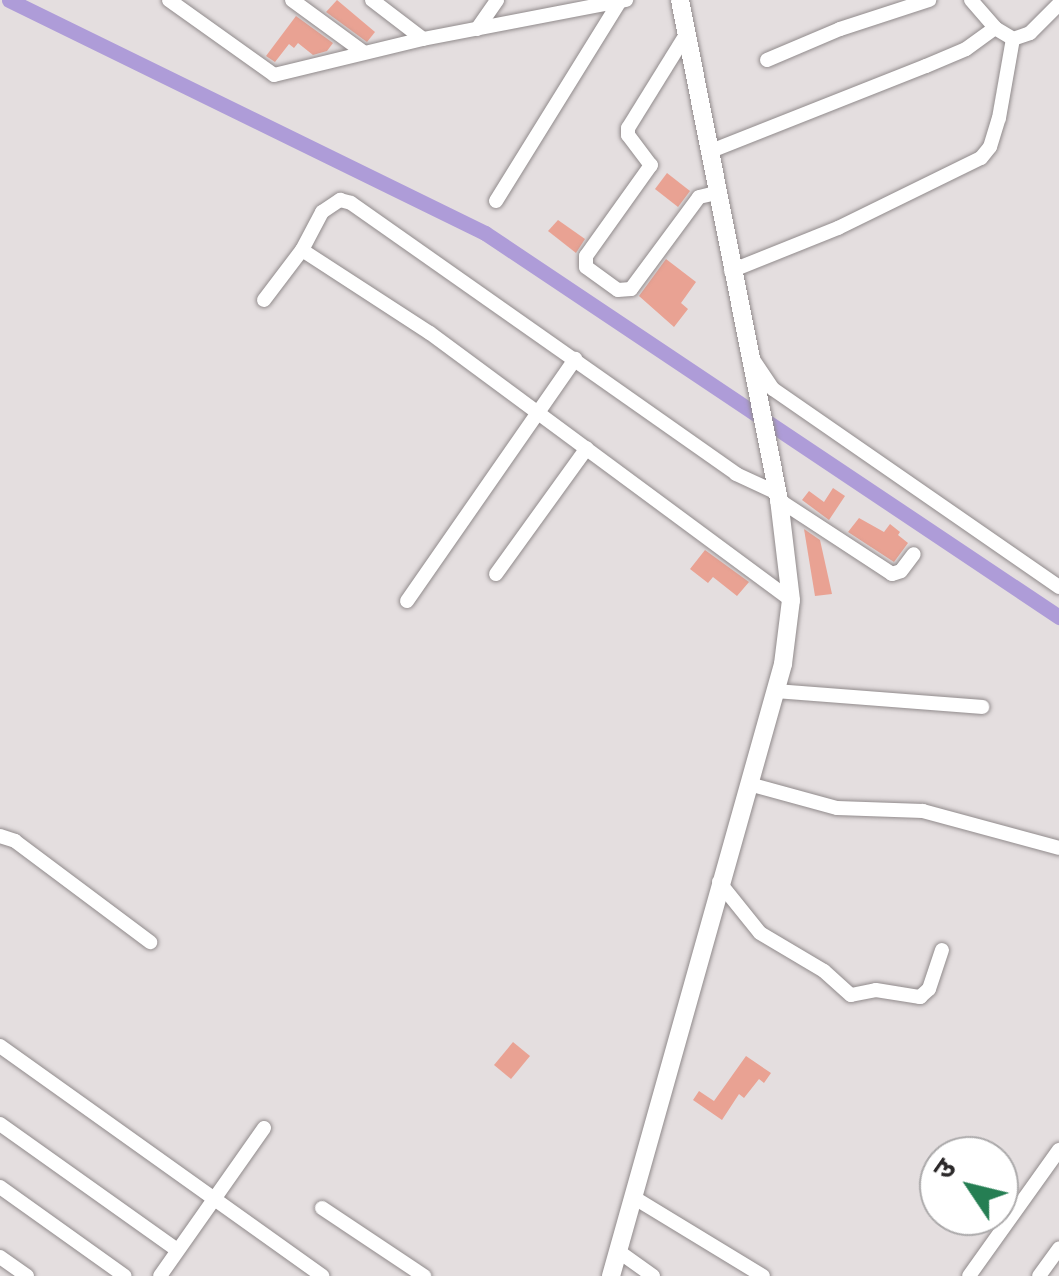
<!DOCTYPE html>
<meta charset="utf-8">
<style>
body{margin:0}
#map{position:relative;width:1059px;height:1276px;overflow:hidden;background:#e4dedf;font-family:"Sofia Sans Condensed","Noto Sans Devanagari",sans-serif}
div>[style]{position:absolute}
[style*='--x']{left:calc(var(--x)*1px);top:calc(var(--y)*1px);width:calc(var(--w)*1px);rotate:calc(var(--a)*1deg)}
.canal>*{height:15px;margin:-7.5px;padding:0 7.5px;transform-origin:7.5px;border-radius:7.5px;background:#ae9cd8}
.building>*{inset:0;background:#e9a293}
.roads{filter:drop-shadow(0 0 2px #918b8c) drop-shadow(0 0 2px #918b8c)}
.minor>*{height:14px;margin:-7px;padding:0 7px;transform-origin:7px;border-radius:7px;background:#fff}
.tertiary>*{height:18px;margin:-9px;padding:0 9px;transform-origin:9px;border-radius:9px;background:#fff}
span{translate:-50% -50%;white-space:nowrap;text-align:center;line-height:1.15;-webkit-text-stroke:8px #fff;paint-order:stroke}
.north{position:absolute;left:919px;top:1136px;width:100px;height:100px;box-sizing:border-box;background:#fff;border:2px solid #aba9aa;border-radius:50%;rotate:305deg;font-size:28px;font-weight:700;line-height:40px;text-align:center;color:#2c292a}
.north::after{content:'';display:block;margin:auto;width:35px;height:45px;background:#257e53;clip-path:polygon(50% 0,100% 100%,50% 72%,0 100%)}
</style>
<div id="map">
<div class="canal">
<div style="--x:9;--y:0;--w:530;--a:26.08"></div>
<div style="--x:485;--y:233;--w:691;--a:33.78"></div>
</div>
<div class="building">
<div style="clip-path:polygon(337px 0,375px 32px,367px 42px,326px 12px)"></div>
<div style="clip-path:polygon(296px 16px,333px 43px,327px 51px,313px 55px,298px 43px,294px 48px,289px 44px,275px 62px,266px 56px)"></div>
<div style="clip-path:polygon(667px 173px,690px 191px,678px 207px,655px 189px)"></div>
<div style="clip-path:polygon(558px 220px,585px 239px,576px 253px,548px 231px)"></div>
<div style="clip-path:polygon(666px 259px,696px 282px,681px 303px,688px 309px,674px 327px,639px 296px)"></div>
<div style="clip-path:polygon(833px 488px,845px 496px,829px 520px,802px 500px,809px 491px,824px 502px)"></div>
<div style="clip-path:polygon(859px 518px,884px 532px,890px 524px,900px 532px,898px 535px,908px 543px,894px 562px,848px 532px)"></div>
<div style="clip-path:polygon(804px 529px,820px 540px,832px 594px,815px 596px)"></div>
<div style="clip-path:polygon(705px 550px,749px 582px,737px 596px,713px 577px,708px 583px,690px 569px)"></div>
<div style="clip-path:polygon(513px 1042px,530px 1056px,511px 1079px,494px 1065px)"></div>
<div style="clip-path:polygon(746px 1056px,771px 1073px,764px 1083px,759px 1079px,744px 1098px,739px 1094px,722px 1120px,693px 1100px,699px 1091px,714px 1101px)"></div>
</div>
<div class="roads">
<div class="minor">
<div style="--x:169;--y:0;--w:129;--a:35.5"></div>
<div style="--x:274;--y:75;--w:153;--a:-13.6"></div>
<div style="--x:423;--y:39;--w:207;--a:-10.9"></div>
<div style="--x:292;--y:0;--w:88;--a:36.2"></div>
<div style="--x:372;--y:0;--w:64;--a:37.4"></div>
<div style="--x:971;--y:0;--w:37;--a:49"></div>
<div style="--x:995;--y:28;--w:21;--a:31"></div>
<div style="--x:1013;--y:39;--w:18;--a:-19"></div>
<div style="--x:1030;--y:33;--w:41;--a:-45"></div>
<div style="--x:477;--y:29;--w:35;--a:-55"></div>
<div style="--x:687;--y:33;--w:112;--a:121.8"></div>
<div style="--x:628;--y:128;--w:7;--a:90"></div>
<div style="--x:628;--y:135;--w:38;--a:53"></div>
<div style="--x:651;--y:165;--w:112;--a:125.5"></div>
<div style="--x:586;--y:256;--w:11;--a:90"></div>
<div style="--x:586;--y:267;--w:39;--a:36"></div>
<div style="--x:618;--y:290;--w:13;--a:-4"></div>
<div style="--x:631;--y:289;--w:114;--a:-53.5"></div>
<div style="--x:699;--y:197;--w:17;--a:-13"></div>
<div style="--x:767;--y:60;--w:79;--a:-23"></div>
<div style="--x:840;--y:29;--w:94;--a:-18"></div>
<div style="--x:711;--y:151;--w:231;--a:-21.6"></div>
<div style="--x:926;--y:66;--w:43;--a:-23"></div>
<div style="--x:966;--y:49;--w:36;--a:-36"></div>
<div style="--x:496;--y:201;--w:235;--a:-58.2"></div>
<div style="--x:302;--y:250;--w:153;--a:33"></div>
<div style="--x:430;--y:333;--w:449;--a:36.5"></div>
<div style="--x:731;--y:271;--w:115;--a:-21.9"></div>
<div style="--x:838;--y:228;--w:159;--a:-26.1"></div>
<div style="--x:981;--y:158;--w:14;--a:-51"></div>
<div style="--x:990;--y:147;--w:30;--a:-73"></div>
<div style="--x:999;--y:118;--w:80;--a:-80"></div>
<div style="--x:264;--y:300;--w:63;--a:-52.8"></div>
<div style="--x:302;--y:250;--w:43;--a:-62.2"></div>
<div style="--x:322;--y:212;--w:22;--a:-34"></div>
<div style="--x:340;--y:200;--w:11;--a:15"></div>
<div style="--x:351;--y:203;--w:471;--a:35.1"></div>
<div style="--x:736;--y:474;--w:45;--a:24.9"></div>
<div style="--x:754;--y:361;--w:34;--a:56"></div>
<div style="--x:773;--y:389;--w:348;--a:34.7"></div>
<div style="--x:779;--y:500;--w:135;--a:33.2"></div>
<div style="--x:892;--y:574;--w:9;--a:-18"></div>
<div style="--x:901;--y:571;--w:21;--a:-53"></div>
<div style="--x:496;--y:574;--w:155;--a:-54.2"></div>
<div style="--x:407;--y:601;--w:295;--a:-55.2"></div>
<div style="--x:776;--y:691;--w:207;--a:4.4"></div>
<div style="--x:749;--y:784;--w:91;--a:15.3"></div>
<div style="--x:837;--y:808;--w:86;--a:2"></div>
<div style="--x:923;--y:811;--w:141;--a:15.2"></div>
<div style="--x:0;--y:836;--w:16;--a:18"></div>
<div style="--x:15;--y:841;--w:169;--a:36.8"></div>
<div style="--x:719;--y:882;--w:65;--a:51.2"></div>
<div style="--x:760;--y:933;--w:74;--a:30.7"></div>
<div style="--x:824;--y:971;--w:36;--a:42"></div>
<div style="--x:851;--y:995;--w:25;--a:-11"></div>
<div style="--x:876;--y:990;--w:45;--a:9"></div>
<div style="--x:920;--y:997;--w:12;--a:-42"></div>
<div style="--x:929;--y:989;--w:41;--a:-71.6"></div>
<div style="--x:0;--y:1046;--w:396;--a:35.5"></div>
<div style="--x:0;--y:1124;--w:217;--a:35.4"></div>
<div style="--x:0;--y:1187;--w:153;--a:35.5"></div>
<div style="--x:633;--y:1197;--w:152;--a:31.3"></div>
<div style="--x:322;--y:1208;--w:123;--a:33.7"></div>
<div style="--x:618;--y:1251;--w:43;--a:35.5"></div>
<div style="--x:0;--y:1257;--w:33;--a:35"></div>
<div style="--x:160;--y:1276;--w:181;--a:-54.9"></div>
<div style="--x:969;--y:1276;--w:155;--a:-54.5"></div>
<div style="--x:1039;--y:1276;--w:34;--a:-54"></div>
</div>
<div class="tertiary">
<div style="--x:611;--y:1276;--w:636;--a:-74.3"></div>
<div style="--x:783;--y:664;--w:64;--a:-82.9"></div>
<div style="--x:791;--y:600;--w:101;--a:-96.8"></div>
<div style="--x:779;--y:500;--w:510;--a:-101.2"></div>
</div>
</div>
<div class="north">उ</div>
</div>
